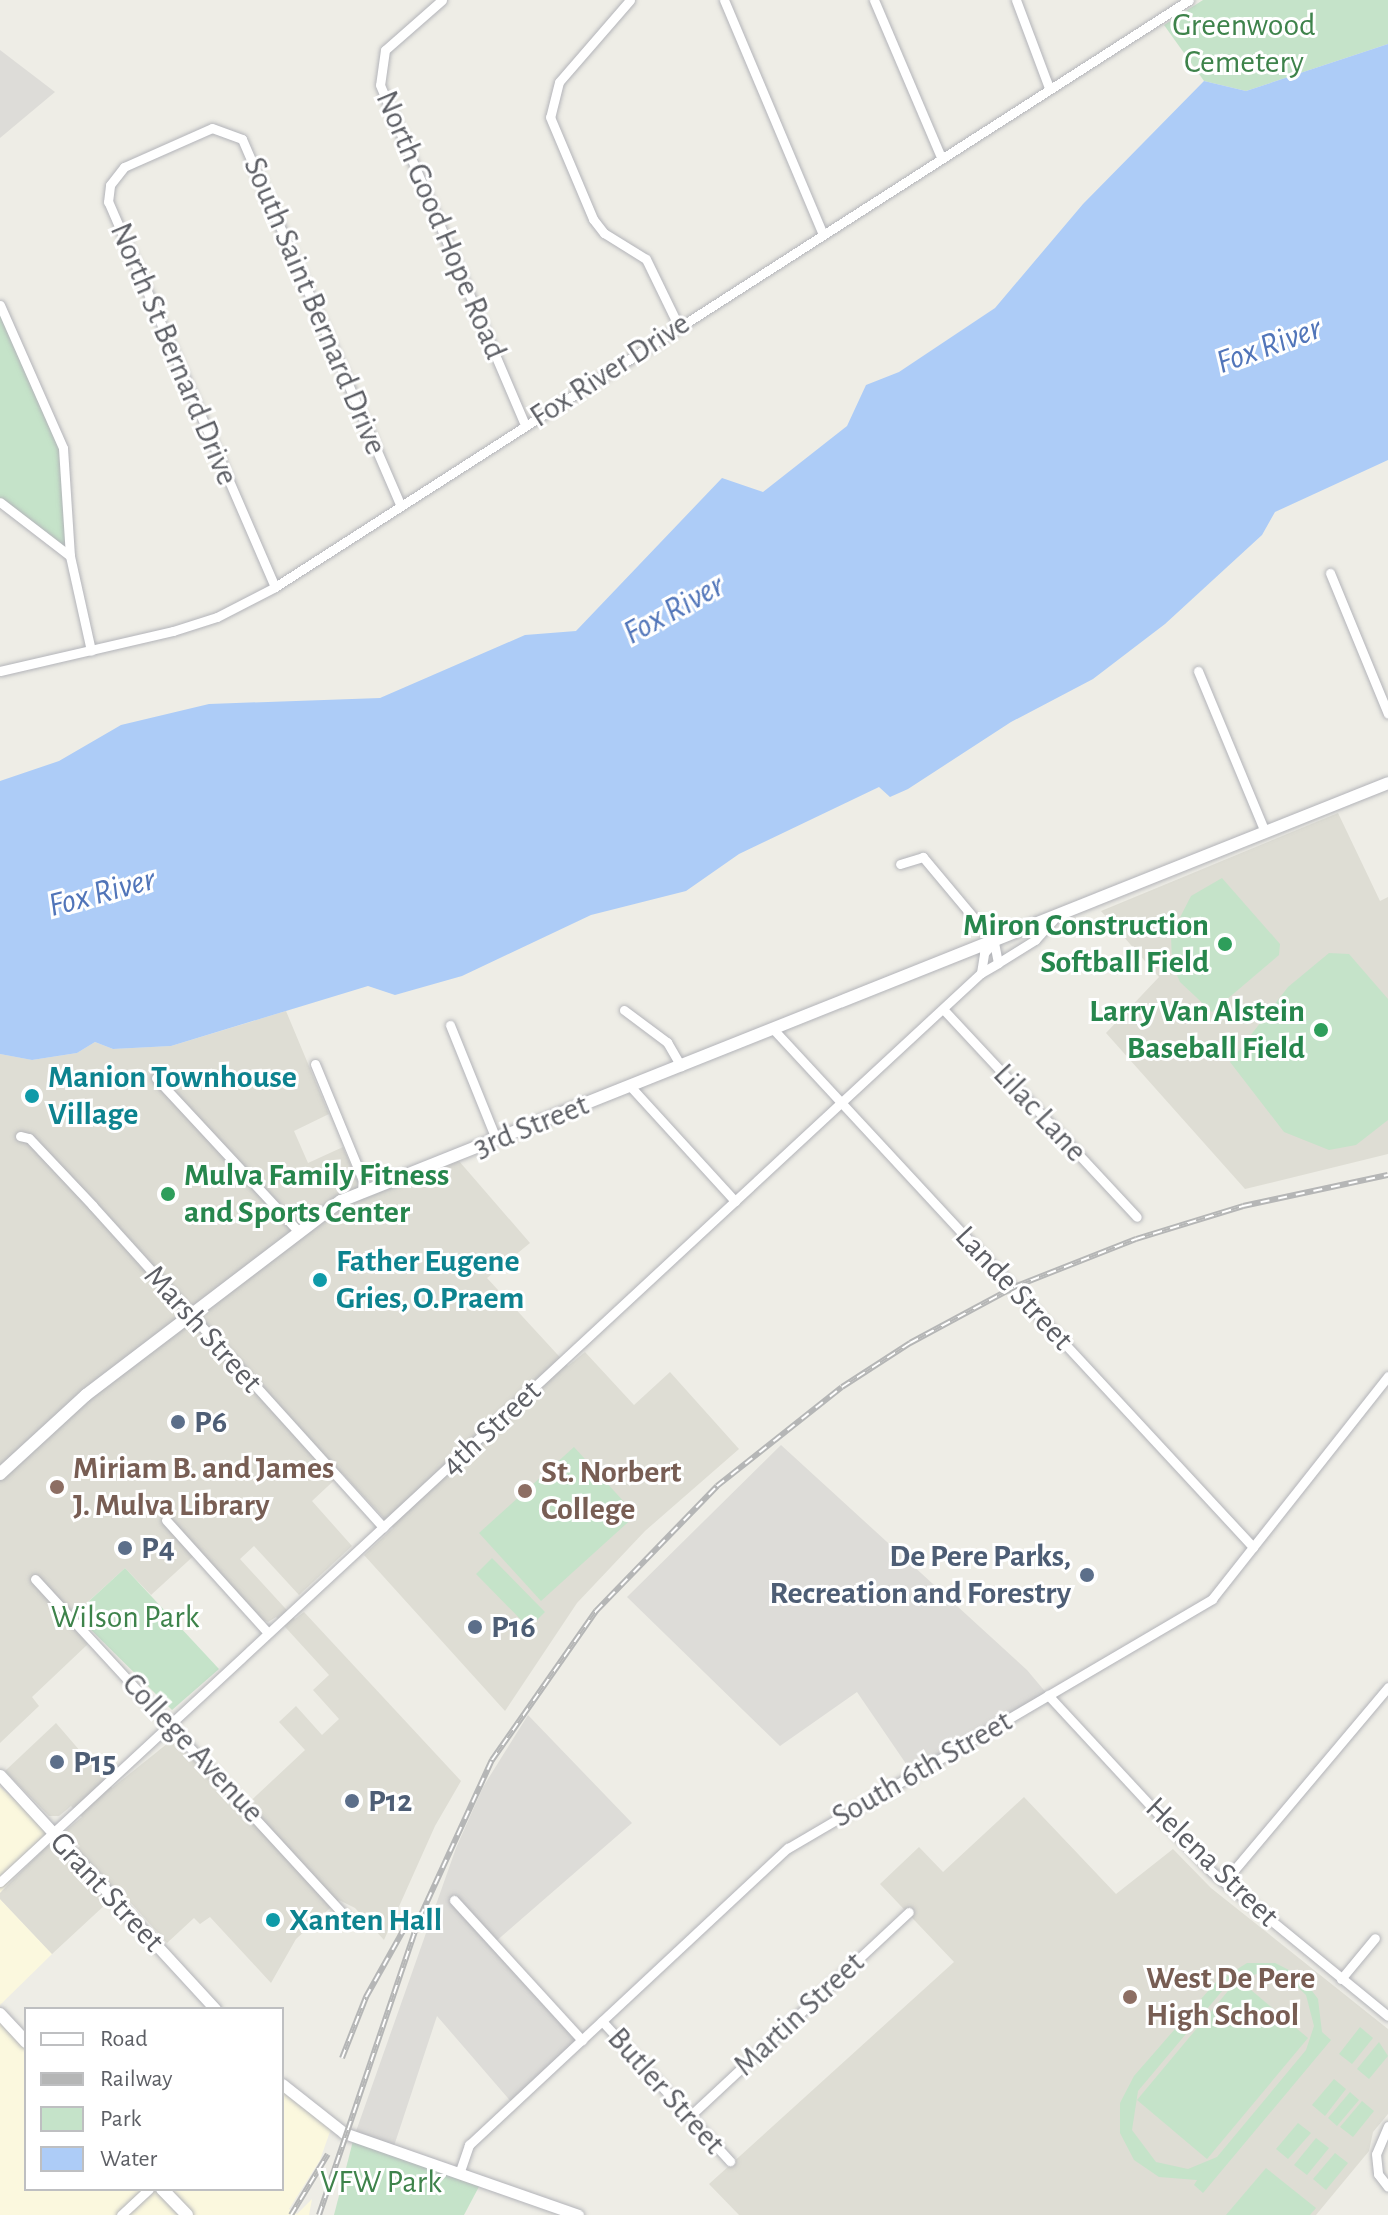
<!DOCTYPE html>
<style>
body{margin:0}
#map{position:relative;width:1388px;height:2215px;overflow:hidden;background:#eeede6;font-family:"Alegreya Sans",sans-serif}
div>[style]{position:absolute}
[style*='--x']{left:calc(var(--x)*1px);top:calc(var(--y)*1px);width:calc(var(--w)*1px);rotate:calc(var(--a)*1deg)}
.commercial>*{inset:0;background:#fbf8de}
.industrial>*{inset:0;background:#dddcd8}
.education>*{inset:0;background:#deddd4}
.green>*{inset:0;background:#c5e3c9}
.water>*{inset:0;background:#adccf7}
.roads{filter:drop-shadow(0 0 2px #b3b4b9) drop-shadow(0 0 2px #b3b4b9)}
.minor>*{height:9px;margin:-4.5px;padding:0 4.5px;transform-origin:4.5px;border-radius:4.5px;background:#fff}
.tertiary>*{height:11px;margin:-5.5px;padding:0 5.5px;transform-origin:5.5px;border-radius:5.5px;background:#fff}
.secondary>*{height:12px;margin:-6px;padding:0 6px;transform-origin:6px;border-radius:6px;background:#fff}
.rail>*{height:6px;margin-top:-3px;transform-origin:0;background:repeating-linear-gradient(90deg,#fff 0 9px,#b5b6b6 0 18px);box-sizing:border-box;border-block:2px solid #b5b6b6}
.dots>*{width:22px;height:22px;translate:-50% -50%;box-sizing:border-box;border:4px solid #fff;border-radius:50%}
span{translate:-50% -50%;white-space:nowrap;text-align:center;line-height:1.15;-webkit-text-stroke:6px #fff;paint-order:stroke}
.park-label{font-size:32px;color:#3e834b}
.street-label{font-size:32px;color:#5d5f65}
.leisure-label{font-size:32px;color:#27864d;font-weight:700}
.right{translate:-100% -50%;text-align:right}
.left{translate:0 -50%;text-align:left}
.culture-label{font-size:32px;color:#0d838f;font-weight:700}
.service-label{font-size:32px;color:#4e5e75;font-weight:700}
.education-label{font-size:32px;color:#785e54;font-weight:700}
.water-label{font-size:34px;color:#5175b9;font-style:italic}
.legend{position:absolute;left:24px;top:2007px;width:260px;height:184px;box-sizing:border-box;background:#fff;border:2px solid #bebfc1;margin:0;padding:10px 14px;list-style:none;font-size:24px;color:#5d5f65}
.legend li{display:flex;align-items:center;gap:16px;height:40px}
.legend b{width:40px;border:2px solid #bebfc1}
</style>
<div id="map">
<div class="commercial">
<div style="clip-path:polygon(0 1787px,53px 1833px,0 1893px)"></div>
<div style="clip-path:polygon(0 1899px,52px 1954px,0 2005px)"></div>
<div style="clip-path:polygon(0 2014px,26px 2042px,26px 2189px,282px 2189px,282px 2084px,332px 2126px,320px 2160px,289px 2209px,297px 2214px,312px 2199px,309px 2215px,0 2215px)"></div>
</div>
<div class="industrial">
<div style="clip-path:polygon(0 50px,55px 92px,0 138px)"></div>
<div style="clip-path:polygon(781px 1445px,1027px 1670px,1048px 1695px,913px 1774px,857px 1692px,780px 1746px,627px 1597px)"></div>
<div style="clip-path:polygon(528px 1715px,632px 1823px,494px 1943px,582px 2040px,513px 2104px,437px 2016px,393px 2149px,354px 2137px,456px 1848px,483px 1787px)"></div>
</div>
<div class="education">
<div style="clip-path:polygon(1338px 813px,1380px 901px,1388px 897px,1388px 1154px,1245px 1189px,1106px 1033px,1159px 977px,1101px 911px)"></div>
<div style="clip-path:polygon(286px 1011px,329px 1114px,294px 1131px,308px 1163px,343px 1147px,365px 1198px,459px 1161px,530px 1243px,487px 1278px,568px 1366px,585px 1352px,634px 1405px,670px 1372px,739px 1449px,645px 1531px,577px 1603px,505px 1711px,364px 1555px,393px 1528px,342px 1473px,312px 1501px,352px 1546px,299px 1595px,254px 1546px,240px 1559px,295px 1619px,304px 1612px,461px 1781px,435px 1826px,384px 1940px,355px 1908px,339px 1900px,296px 1939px,271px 1983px,210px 1917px,200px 1924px,194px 1918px,167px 1943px,120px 1891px,52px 1954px,0 1899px,0 1893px,48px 1845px,55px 1846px,65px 1860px,80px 1846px,65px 1831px,82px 1817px,71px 1806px,59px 1816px,49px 1816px,5px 1771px,56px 1723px,112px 1788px,173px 1739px,241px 1810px,305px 1750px,279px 1722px,296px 1706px,322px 1735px,339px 1719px,313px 1690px,329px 1675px,276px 1617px,268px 1622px,259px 1618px,199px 1551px,151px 1595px,125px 1568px,67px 1621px,88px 1644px,32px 1697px,39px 1706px,0 1743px,0 1054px,32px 1060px,77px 1053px,95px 1042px,113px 1049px,171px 1046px)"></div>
<div style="clip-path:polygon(1024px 1797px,1116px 1894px,1173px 1849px,1211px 1888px,1388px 2029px,1388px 2114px,1373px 2132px,1369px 2151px,1316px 2215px,739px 2215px,709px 2184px,954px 1962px,880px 1884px,919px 1847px,943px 1872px)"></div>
</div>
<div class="green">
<div style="clip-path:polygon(1203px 0,1388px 0,1388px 44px,1246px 91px,1204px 81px,1164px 25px)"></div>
<div style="clip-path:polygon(0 305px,63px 448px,70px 556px,0 502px)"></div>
<div style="clip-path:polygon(1222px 878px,1280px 944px,1279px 955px,1212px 1012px,1180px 982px,1172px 964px,1171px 935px,1191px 896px)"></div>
<div style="clip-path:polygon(1329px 953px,1349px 954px,1388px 999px,1388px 1120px,1356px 1145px,1329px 1150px,1284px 1132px,1230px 1062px,1288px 987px)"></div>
<div style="clip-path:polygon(574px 1447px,636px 1515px,541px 1601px,479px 1533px)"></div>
<div style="clip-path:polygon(492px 1558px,545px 1612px,529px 1628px,476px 1574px)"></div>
<div style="clip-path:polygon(125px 1568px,219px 1669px,172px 1710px,75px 1614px)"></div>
<div style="clip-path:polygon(evenodd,1247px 1963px,1275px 1963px,1301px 1976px,1318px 1999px,1322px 2032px,1331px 2040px,1203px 2193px,1194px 2185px,1197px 2180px,1159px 2177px,1134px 2160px,1120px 2133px,1120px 2103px,1134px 2076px,1215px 1983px,1247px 1963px,1265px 1971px,1288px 1978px,1306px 1995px,1314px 2026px,1306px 2050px,1217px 2157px,1188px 2169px,1156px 2162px,1132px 2130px,1138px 2091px,1228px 1984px,1265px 1971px)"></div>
<div style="clip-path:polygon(1238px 1979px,1308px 2038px,1207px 2159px,1137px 2100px)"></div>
<div style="clip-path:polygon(1360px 2027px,1373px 2038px,1352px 2064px,1339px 2054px)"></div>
<div style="clip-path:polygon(1379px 2042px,1388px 2056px,1369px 2079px,1357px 2069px)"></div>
<div style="clip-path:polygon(1334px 2079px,1346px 2089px,1325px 2116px,1312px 2105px)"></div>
<div style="clip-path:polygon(1350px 2092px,1359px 2100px,1337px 2126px,1328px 2118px)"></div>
<div style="clip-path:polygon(1362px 2101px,1374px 2111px,1353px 2137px,1340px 2127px)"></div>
<div style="clip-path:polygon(1298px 2123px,1311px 2133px,1288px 2159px,1276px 2149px)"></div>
<div style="clip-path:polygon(354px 2137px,483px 2179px,464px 2215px,334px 2215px)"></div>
<div style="clip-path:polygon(1316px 2138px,1329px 2148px,1307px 2175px,1294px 2165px)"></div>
<div style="clip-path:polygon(1335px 2153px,1348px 2163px,1326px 2190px,1313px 2179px)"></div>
<div style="clip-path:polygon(1266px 2168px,1316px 2208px,1310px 2215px,1226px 2215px)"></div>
</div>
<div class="water">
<div style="clip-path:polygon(1388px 44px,1388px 460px,1275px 512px,1262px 535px,1165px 624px,1093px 679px,1011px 722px,908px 789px,890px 797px,879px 787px,739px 854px,686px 891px,591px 915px,462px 976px,395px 995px,368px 986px,171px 1046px,113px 1049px,95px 1042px,77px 1053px,32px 1060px,0 1054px,0 781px,59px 761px,121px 725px,209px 704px,380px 698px,525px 635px,576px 631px,722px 478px,763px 492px,847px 426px,866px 385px,899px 372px,995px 308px,1083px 204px,1204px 81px,1246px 91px)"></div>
</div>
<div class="roads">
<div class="minor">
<div style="--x:442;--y:0;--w:76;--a:138.7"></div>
<div style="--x:385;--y:50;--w:35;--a:98"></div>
<div style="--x:380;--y:85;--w:370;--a:66.9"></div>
<div style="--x:630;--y:0;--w:108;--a:130.9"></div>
<div style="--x:559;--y:82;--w:36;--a:104"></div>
<div style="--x:550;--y:117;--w:111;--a:67.1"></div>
<div style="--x:593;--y:219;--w:18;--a:52"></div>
<div style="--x:604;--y:233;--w:49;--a:31.8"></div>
<div style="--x:646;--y:259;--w:73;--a:64.1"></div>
<div style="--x:724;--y:0;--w:254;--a:67.1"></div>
<div style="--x:874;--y:0;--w:171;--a:66.9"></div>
<div style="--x:1016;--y:0;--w:94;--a:69.4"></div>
<div style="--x:0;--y:305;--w:156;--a:66.2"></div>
<div style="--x:63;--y:448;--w:108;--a:86.3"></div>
<div style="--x:70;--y:556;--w:88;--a:-142.4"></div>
<div style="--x:70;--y:556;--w:97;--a:77.5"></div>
<div style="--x:1330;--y:573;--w:152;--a:67.6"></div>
<div style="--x:275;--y:587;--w:420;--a:-113.4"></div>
<div style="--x:108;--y:202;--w:17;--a:-83"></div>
<div style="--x:110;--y:185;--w:23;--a:-52"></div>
<div style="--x:124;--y:167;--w:96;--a:-23.9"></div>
<div style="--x:212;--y:128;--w:32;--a:20"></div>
<div style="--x:242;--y:139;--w:400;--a:66.6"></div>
<div style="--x:0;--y:671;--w:178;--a:-13"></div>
<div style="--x:173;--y:631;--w:46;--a:-17.7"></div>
<div style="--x:217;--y:617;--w:65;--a:-27.3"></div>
<div style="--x:275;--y:587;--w:1086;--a:-32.71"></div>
<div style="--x:1198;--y:671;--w:174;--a:67.4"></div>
<div style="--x:998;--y:963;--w:44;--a:-31.9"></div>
<div style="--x:1035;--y:940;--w:30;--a:-48"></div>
<div style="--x:981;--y:973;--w:20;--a:-81"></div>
<div style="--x:984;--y:953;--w:15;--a:-48"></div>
<div style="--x:943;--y:1009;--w:284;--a:47"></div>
<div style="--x:624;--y:1010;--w:54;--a:36.7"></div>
<div style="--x:667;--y:1042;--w:28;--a:60"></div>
<div style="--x:450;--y:1025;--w:123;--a:68"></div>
<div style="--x:774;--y:1030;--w:705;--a:47.18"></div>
<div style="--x:315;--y:1064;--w:136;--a:67.6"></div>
<div style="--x:156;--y:1078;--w:209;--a:47.1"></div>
<div style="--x:630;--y:1086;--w:156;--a:47.6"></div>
<div style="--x:20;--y:1136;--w:9;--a:13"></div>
<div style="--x:29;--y:1138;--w:93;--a:46.7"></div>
<div style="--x:93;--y:1206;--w:433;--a:47.9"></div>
<div style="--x:166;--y:1520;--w:152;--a:47.9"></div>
<div style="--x:35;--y:1579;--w:464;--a:47.4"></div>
<div style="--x:1048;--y:1695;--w:241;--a:47.2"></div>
<div style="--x:1212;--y:1872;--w:227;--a:39.3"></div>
<div style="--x:0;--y:1882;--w:1337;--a:-42.82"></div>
<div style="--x:981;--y:973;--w:20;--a:-30"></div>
<div style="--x:998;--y:963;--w:21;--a:-101"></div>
<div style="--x:994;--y:942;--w:111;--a:-129.9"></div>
<div style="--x:923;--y:857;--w:24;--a:163"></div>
<div style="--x:1224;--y:1882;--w:255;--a:-49.9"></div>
<div style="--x:454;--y:1900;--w:190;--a:47.6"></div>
<div style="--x:1341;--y:1979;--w:53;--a:-50.3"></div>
<div style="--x:602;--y:2021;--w:190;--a:47.6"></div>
<div style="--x:690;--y:2116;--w:299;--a:-43"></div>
<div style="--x:1388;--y:2126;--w:30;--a:113"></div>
<div style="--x:1376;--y:2154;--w:20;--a:84"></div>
<div style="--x:1378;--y:2174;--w:16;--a:52"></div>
<div style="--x:460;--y:2171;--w:28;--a:-71"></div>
<div style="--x:469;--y:2145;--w:436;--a:-43"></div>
<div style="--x:788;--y:1848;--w:492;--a:-30.4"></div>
<div style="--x:1212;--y:1599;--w:284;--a:-51.7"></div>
<div style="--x:121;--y:2215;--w:38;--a:-43"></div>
</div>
<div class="tertiary">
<div style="--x:0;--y:1775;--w:318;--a:47.4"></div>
<div style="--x:282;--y:2084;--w:79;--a:38.3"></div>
<div style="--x:344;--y:2133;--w:248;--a:19.3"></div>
</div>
<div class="secondary">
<div style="--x:0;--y:1474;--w:117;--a:-42.6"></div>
<div style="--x:86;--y:1395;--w:320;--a:-37.3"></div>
<div style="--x:341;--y:1201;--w:1127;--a:-21.76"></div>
<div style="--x:0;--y:2014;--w:38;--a:47"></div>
<div style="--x:162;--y:2189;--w:36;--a:46"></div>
</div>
</div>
<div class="rail">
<div style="--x:342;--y:2058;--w:66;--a:-68.5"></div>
<div style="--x:366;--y:1997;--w:88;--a:-60.8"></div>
<div style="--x:291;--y:2215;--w:71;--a:-58.8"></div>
<div style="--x:319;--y:2215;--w:315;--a:-71.3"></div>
<div style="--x:420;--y:1917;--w:173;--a:-65.4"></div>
<div style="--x:492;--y:1760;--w:182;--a:-55.1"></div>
<div style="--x:596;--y:1611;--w:174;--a:-45.9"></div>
<div style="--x:717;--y:1486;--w:159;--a:-38.4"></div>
<div style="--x:842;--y:1387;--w:81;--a:-32.9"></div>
<div style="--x:910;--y:1343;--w:118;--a:-28.3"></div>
<div style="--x:1014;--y:1287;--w:131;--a:-21.5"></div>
<div style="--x:1136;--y:1239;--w:112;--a:-17.1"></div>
<div style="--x:1243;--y:1206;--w:148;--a:-12.1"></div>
</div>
<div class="dots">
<div style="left:1225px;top:944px;background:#2e9e5b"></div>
<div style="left:1321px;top:1030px;background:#2e9e5b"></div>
<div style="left:32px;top:1096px;background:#0f9aa8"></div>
<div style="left:168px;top:1194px;background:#2e9e5b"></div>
<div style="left:320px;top:1280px;background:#0f9aa8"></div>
<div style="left:178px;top:1422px;background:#5c6f8a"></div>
<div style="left:57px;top:1487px;background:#8d6e63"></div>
<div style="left:525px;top:1491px;background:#8d6e63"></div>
<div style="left:125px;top:1548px;background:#5c6f8a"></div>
<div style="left:1087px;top:1575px;background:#5c6f8a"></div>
<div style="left:475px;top:1627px;background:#5c6f8a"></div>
<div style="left:57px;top:1762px;background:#5c6f8a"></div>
<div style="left:352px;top:1801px;background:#5c6f8a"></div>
<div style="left:273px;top:1920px;background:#0f9aa8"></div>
<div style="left:1130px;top:1997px;background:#8d6e63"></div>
</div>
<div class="park-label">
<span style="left:1244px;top:44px">Greenwood<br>Cemetery</span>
<span style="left:125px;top:1617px">Wilson Park</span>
<span style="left:381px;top:2182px">VFW Park</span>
</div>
<div class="street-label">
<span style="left:441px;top:225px;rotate:67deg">North Good Hope Road</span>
<span style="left:315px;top:306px;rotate:67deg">South Saint Bernard Drive</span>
<span style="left:174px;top:354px;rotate:67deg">North St Bernard Drive</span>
<span style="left:610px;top:370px;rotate:-33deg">Fox River Drive</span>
<span style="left:1040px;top:1113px;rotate:47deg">Lilac Lane</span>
<span style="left:531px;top:1126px;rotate:-22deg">3rd Street</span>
<span style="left:1014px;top:1288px;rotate:47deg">Lande Street</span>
<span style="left:203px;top:1329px;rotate:48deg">Marsh Street</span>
<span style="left:491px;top:1428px;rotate:-43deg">4th Street</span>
<span style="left:193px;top:1748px;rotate:47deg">College Avenue</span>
<span style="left:922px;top:1769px;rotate:-30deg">South 6th Street</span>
<span style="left:1212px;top:1862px;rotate:44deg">Helena Street</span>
<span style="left:107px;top:1892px;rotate:47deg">Grant Street</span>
<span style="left:799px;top:2014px;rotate:-43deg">Martin Street</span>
<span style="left:666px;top:2091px;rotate:48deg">Butler Street</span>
</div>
<div class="leisure-label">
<span class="right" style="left:1209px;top:944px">Miron Construction<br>Softball Field</span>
<span class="right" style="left:1305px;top:1030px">Larry Van Alstein<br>Baseball Field</span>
<span class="left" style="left:184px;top:1194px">Mulva Family Fitness<br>and Sports Center</span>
</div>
<div class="culture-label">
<span class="left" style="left:48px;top:1096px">Manion Townhouse<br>Village</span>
<span class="left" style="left:336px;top:1280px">Father Eugene<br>Gries, O.Praem</span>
<span class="left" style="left:289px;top:1920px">Xanten Hall</span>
</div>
<div class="service-label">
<span class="left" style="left:194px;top:1422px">P6</span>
<span class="left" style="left:141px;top:1548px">P4</span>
<span class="right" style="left:1071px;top:1575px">De Pere Parks,<br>Recreation and Forestry</span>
<span class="left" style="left:491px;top:1627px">P16</span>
<span class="left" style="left:73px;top:1762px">P15</span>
<span class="left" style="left:368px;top:1801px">P12</span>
</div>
<div class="education-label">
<span class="left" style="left:73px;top:1487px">Miriam B. and James<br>J. Mulva Library</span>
<span class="left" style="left:541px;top:1491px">St. Norbert<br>College</span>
<span class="left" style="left:1146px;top:1997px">West De Pere<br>High School</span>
</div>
<div class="water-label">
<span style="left:1269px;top:346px;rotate:-20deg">Fox River</span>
<span style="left:674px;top:610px;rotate:-29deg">Fox River</span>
<span style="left:102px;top:893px;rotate:-15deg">Fox River</span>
</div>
<ul class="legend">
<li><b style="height:10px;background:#fff"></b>Road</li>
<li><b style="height:10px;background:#b5b6b6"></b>Railway</li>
<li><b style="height:22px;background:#c5e3c9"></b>Park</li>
<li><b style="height:22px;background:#adccf7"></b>Water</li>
</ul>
</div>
